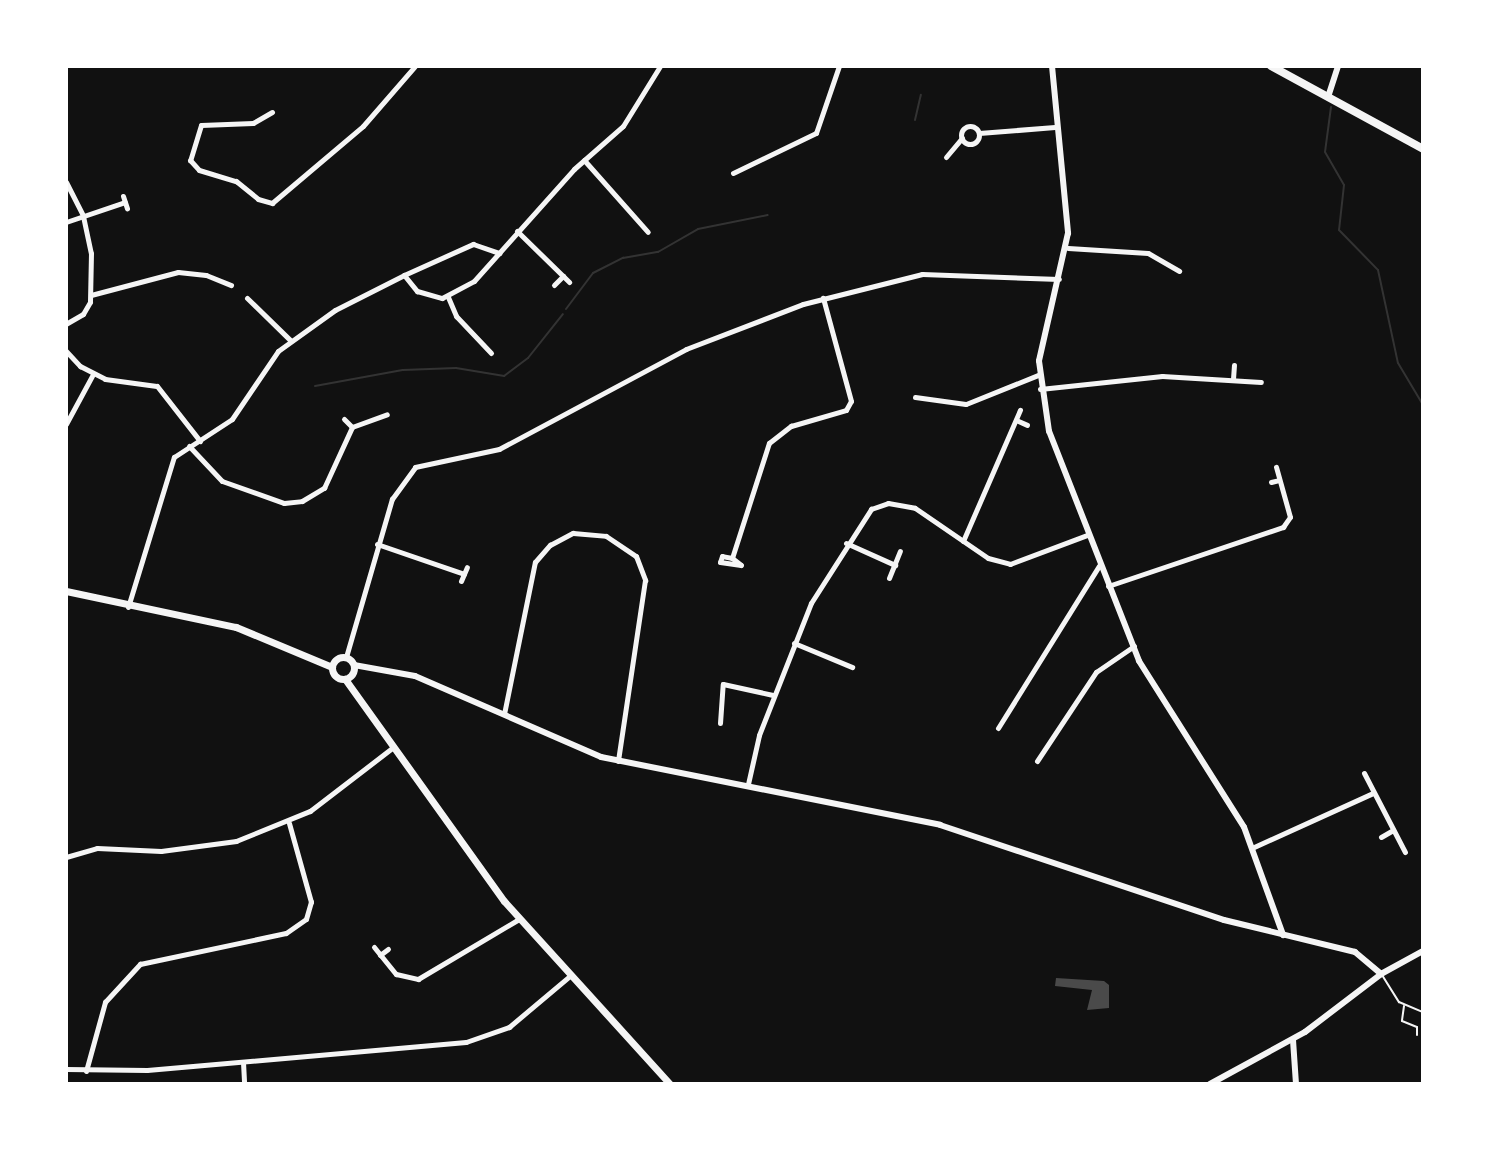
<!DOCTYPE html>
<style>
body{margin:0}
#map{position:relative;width:1489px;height:1150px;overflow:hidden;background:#111;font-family:"Archivo Narrow",sans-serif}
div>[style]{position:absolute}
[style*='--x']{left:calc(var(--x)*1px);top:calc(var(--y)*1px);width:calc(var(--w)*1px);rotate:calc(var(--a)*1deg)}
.stream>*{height:2px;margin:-1px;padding:0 1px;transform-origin:1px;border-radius:1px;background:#333}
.building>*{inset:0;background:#4a4a4a}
.service>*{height:2px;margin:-1px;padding:0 1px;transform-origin:1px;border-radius:1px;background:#f5f5f5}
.minor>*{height:5px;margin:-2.5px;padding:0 2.5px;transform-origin:2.5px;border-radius:2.5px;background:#f5f5f5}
.minor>.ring{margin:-2.5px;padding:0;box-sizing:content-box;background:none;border:5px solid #f5f5f5;border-radius:50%}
.tertiary>*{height:6px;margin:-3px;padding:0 3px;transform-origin:3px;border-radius:3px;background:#f5f5f5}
.secondary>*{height:7px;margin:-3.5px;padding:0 3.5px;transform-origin:3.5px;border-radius:3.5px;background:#f5f5f5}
.secondary>.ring{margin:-3.5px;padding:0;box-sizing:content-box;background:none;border:7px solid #f5f5f5;border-radius:50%}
.trunk>*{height:8px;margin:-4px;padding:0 4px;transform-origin:4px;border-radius:4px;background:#f5f5f5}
span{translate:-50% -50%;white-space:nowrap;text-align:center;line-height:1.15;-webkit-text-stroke:7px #fff;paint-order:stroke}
.frame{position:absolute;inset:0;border:68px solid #fff;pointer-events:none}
</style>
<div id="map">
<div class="stream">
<div style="--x:1331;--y:107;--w:45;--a:97.6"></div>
<div style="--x:1325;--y:152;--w:38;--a:60"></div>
<div style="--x:1344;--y:185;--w:45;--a:96.3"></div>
<div style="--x:1339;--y:230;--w:56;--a:45.7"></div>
<div style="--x:1378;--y:270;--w:95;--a:77.9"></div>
<div style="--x:1398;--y:363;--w:49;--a:59.2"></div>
<div style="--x:915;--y:120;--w:26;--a:-77"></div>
<div style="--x:566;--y:309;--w:45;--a:-53.1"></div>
<div style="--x:593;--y:273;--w:34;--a:-27"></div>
<div style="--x:623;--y:258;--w:36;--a:-10"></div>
<div style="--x:658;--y:252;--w:46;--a:-29.9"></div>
<div style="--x:698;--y:229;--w:71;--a:-11.3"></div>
<div style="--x:315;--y:386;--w:89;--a:-10.3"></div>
<div style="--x:403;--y:370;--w:53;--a:-2.2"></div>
<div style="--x:456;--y:368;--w:49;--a:9.5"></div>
<div style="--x:504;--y:376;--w:30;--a:-37"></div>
<div style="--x:528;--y:358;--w:56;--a:-51.5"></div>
</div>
<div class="building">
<div style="clip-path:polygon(1056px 978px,1104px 981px,1109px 985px,1109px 1008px,1087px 1010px,1092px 990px,1055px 986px)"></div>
</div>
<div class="service">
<div style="--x:1382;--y:975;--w:32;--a:58"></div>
<div style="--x:1399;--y:1002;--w:26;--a:23"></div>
<div style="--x:1404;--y:1006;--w:15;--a:98"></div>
<div style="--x:1402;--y:1021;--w:16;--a:22"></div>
<div style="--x:1417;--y:1027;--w:8;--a:90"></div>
</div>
<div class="minor">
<div style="--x:272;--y:112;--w:22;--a:150"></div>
<div style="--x:253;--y:123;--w:52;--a:177.8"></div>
<div style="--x:201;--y:125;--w:37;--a:107"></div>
<div style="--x:190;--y:160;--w:13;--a:48"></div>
<div style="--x:199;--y:170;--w:39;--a:17"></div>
<div style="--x:236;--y:181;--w:28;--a:39"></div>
<div style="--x:258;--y:199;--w:15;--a:16"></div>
<div style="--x:272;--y:203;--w:119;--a:-40.2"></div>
<div style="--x:363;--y:126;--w:79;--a:-49.1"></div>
<div class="ring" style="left:961px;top:126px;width:13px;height:13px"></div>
<div style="--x:979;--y:133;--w:76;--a:-4.5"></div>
<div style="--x:946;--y:157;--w:25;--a:-50"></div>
<div style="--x:584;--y:160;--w:96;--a:48.4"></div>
<div style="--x:733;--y:173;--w:92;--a:-25.7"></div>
<div style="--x:816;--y:133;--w:71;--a:-71.1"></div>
<div style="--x:66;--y:182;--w:38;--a:63"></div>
<div style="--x:83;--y:216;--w:38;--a:78"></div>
<div style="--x:91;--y:253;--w:49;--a:91.2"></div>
<div style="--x:90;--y:302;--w:14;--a:120"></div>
<div style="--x:83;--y:314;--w:20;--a:150"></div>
<div style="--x:123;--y:196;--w:13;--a:72"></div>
<div style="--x:66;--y:222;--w:62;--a:-18.7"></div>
<div style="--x:517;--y:231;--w:73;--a:44.4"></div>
<div style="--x:1068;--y:248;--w:80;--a:3.6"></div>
<div style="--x:1148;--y:253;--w:36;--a:30"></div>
<div style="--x:404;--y:275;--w:76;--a:-24.2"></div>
<div style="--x:473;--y:244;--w:28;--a:19"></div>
<div style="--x:554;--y:285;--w:13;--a:-45"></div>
<div style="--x:91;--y:295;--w:90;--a:-14.8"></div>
<div style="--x:178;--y:272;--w:28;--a:6"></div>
<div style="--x:206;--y:275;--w:27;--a:22"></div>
<div style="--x:448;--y:297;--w:21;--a:67"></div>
<div style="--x:456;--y:316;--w:51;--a:46.6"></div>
<div style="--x:247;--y:298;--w:60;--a:44.3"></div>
<div style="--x:66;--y:351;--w:21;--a:47"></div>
<div style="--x:80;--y:366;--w:28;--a:27"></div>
<div style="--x:105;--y:379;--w:52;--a:7.7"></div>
<div style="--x:157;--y:386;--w:70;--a:52"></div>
<div style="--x:1233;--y:379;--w:14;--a:-86"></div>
<div style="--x:1040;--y:389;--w:123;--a:-6.1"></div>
<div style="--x:1162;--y:376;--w:99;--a:3.5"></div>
<div style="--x:915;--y:397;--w:51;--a:7.8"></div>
<div style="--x:966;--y:404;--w:78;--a:-21.9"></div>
<div style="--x:344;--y:419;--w:11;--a:45"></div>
<div style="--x:1016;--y:420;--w:12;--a:24"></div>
<div style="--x:66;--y:424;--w:57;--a:-61.6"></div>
<div style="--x:189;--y:446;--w:48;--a:46.7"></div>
<div style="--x:222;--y:481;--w:66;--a:19.5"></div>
<div style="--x:284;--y:503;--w:18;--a:-6"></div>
<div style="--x:302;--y:501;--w:26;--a:-31"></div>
<div style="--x:324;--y:488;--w:67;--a:-65.3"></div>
<div style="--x:352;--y:427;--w:37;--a:-20"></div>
<div style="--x:1271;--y:482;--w:8;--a:-14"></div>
<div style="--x:963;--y:541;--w:143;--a:-66.5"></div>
<div style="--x:846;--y:543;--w:54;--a:24.2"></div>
<div style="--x:377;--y:544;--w:92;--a:19"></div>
<div style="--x:732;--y:558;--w:10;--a:-169"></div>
<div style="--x:722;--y:556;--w:6;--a:108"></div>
<div style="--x:720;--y:562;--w:21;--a:8"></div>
<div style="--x:741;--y:565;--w:11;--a:-142"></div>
<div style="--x:732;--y:558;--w:121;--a:-72.2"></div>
<div style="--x:769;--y:443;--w:28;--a:-38"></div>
<div style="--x:791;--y:426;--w:57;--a:-16.2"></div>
<div style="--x:846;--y:410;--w:10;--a:-61"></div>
<div style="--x:851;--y:401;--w:107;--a:-105.2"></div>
<div style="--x:889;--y:578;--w:29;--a:-68"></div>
<div style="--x:461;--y:581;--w:15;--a:-67"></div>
<div style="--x:1108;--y:586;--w:185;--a:-18.6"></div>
<div style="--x:1283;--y:527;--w:12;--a:-55"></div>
<div style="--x:1290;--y:517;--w:52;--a:-105.6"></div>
<div style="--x:128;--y:607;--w:157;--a:-73"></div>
<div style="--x:174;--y:457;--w:69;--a:-33.2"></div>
<div style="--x:232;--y:419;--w:82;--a:-55.9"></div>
<div style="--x:278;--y:351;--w:70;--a:-35.7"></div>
<div style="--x:335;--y:310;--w:77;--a:-26.9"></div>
<div style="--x:404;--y:275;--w:21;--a:51"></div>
<div style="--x:417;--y:291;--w:26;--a:16"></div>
<div style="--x:442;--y:298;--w:36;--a:-28"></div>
<div style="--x:474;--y:281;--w:150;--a:-48.2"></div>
<div style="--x:574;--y:169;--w:65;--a:-41.3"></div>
<div style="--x:623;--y:126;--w:70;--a:-58.3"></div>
<div style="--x:794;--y:643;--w:63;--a:22.5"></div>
<div style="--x:346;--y:657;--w:165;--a:-73.8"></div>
<div style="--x:392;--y:499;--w:39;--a:-54"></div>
<div style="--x:415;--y:467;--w:86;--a:-12.1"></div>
<div style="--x:499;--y:449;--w:212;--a:-28.1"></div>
<div style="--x:686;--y:349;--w:125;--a:-21"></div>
<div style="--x:803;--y:304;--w:123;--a:-14.1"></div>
<div style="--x:922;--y:274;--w:137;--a:2.1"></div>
<div style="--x:504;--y:714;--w:155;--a:-78.5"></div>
<div style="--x:535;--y:562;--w:23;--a:-49"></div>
<div style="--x:550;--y:545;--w:26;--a:-28"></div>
<div style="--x:573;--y:533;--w:33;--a:5"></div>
<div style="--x:606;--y:536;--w:36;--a:34"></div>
<div style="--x:636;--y:556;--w:26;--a:69"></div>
<div style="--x:645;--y:580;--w:183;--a:98.5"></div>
<div style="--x:720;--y:723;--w:39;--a:-86"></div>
<div style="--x:723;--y:684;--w:51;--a:12.4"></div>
<div style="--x:998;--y:728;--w:191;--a:-58.1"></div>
<div style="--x:1037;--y:761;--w:107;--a:-56.5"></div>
<div style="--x:1096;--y:672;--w:46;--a:-34.4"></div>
<div style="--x:1364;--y:773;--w:89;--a:62.6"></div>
<div style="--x:748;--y:784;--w:50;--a:-77.3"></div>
<div style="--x:759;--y:735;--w:142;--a:-68.5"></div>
<div style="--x:811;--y:603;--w:112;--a:-57.4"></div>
<div style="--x:871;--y:509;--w:18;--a:-19"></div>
<div style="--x:888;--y:503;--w:27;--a:10"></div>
<div style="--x:915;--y:508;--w:88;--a:34.4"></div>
<div style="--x:988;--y:558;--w:23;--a:15"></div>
<div style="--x:1010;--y:564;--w:82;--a:-20.6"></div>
<div style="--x:1381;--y:837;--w:14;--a:-30"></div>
<div style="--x:1254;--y:847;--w:131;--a:-24.4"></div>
<div style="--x:66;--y:857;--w:32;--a:-16"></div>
<div style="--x:97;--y:848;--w:64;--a:2.7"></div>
<div style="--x:161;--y:851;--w:76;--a:-7.6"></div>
<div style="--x:236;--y:841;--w:80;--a:-22.1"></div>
<div style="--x:310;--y:811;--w:103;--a:-37.5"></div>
<div style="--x:374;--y:947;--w:35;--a:51"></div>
<div style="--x:396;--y:974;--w:23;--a:13"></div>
<div style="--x:418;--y:979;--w:117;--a:-30.7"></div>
<div style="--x:380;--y:955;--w:10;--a:-37"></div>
<div style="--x:243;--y:1062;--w:22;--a:87"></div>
<div style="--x:66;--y:1069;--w:81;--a:0.7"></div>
<div style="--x:147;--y:1070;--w:320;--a:-5"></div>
<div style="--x:466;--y:1042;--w:46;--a:-19.2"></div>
<div style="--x:509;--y:1027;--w:81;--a:-40"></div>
<div style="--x:86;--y:1071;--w:72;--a:-74.6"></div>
<div style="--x:105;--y:1002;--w:52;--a:-47.4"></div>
<div style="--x:140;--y:964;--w:149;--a:-12"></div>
<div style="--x:286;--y:933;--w:24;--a:-35"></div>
<div style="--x:306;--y:919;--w:18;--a:-74"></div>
<div style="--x:311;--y:902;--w:82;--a:-105.6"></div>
</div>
<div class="tertiary">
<div style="--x:1052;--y:66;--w:168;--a:84.5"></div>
<div style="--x:1068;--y:233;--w:131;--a:102.8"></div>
<div style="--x:1039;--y:361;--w:71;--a:81.9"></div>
<div style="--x:1049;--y:431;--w:247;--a:68.6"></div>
<div style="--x:1139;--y:661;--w:196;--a:57.7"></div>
<div style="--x:1244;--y:827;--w:115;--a:70.1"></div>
<div style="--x:1329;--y:94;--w:29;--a:-72"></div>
<div style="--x:354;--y:665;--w:62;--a:10.2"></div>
<div style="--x:415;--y:676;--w:203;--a:23.5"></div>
<div style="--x:601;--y:757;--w:346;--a:11.3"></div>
<div style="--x:940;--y:825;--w:299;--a:18.5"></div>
<div style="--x:1224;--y:920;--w:135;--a:13.7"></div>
<div style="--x:1355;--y:952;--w:34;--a:40"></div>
<div style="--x:1293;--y:1040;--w:44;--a:86.1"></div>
<div style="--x:1210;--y:1084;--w:108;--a:-28.7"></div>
<div style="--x:1305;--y:1032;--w:96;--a:-37.3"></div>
<div style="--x:1381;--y:974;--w:48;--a:-28.7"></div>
</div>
<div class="secondary">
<div style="--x:66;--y:591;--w:174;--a:12"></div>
<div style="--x:236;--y:627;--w:104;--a:22.6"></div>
<div class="ring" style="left:332px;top:657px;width:15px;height:15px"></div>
<div style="--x:345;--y:679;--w:273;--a:54.4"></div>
<div style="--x:504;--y:901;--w:247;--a:47.8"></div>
</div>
<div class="trunk">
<div style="--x:1271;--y:66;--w:173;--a:28.6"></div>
</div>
<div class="frame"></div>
</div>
